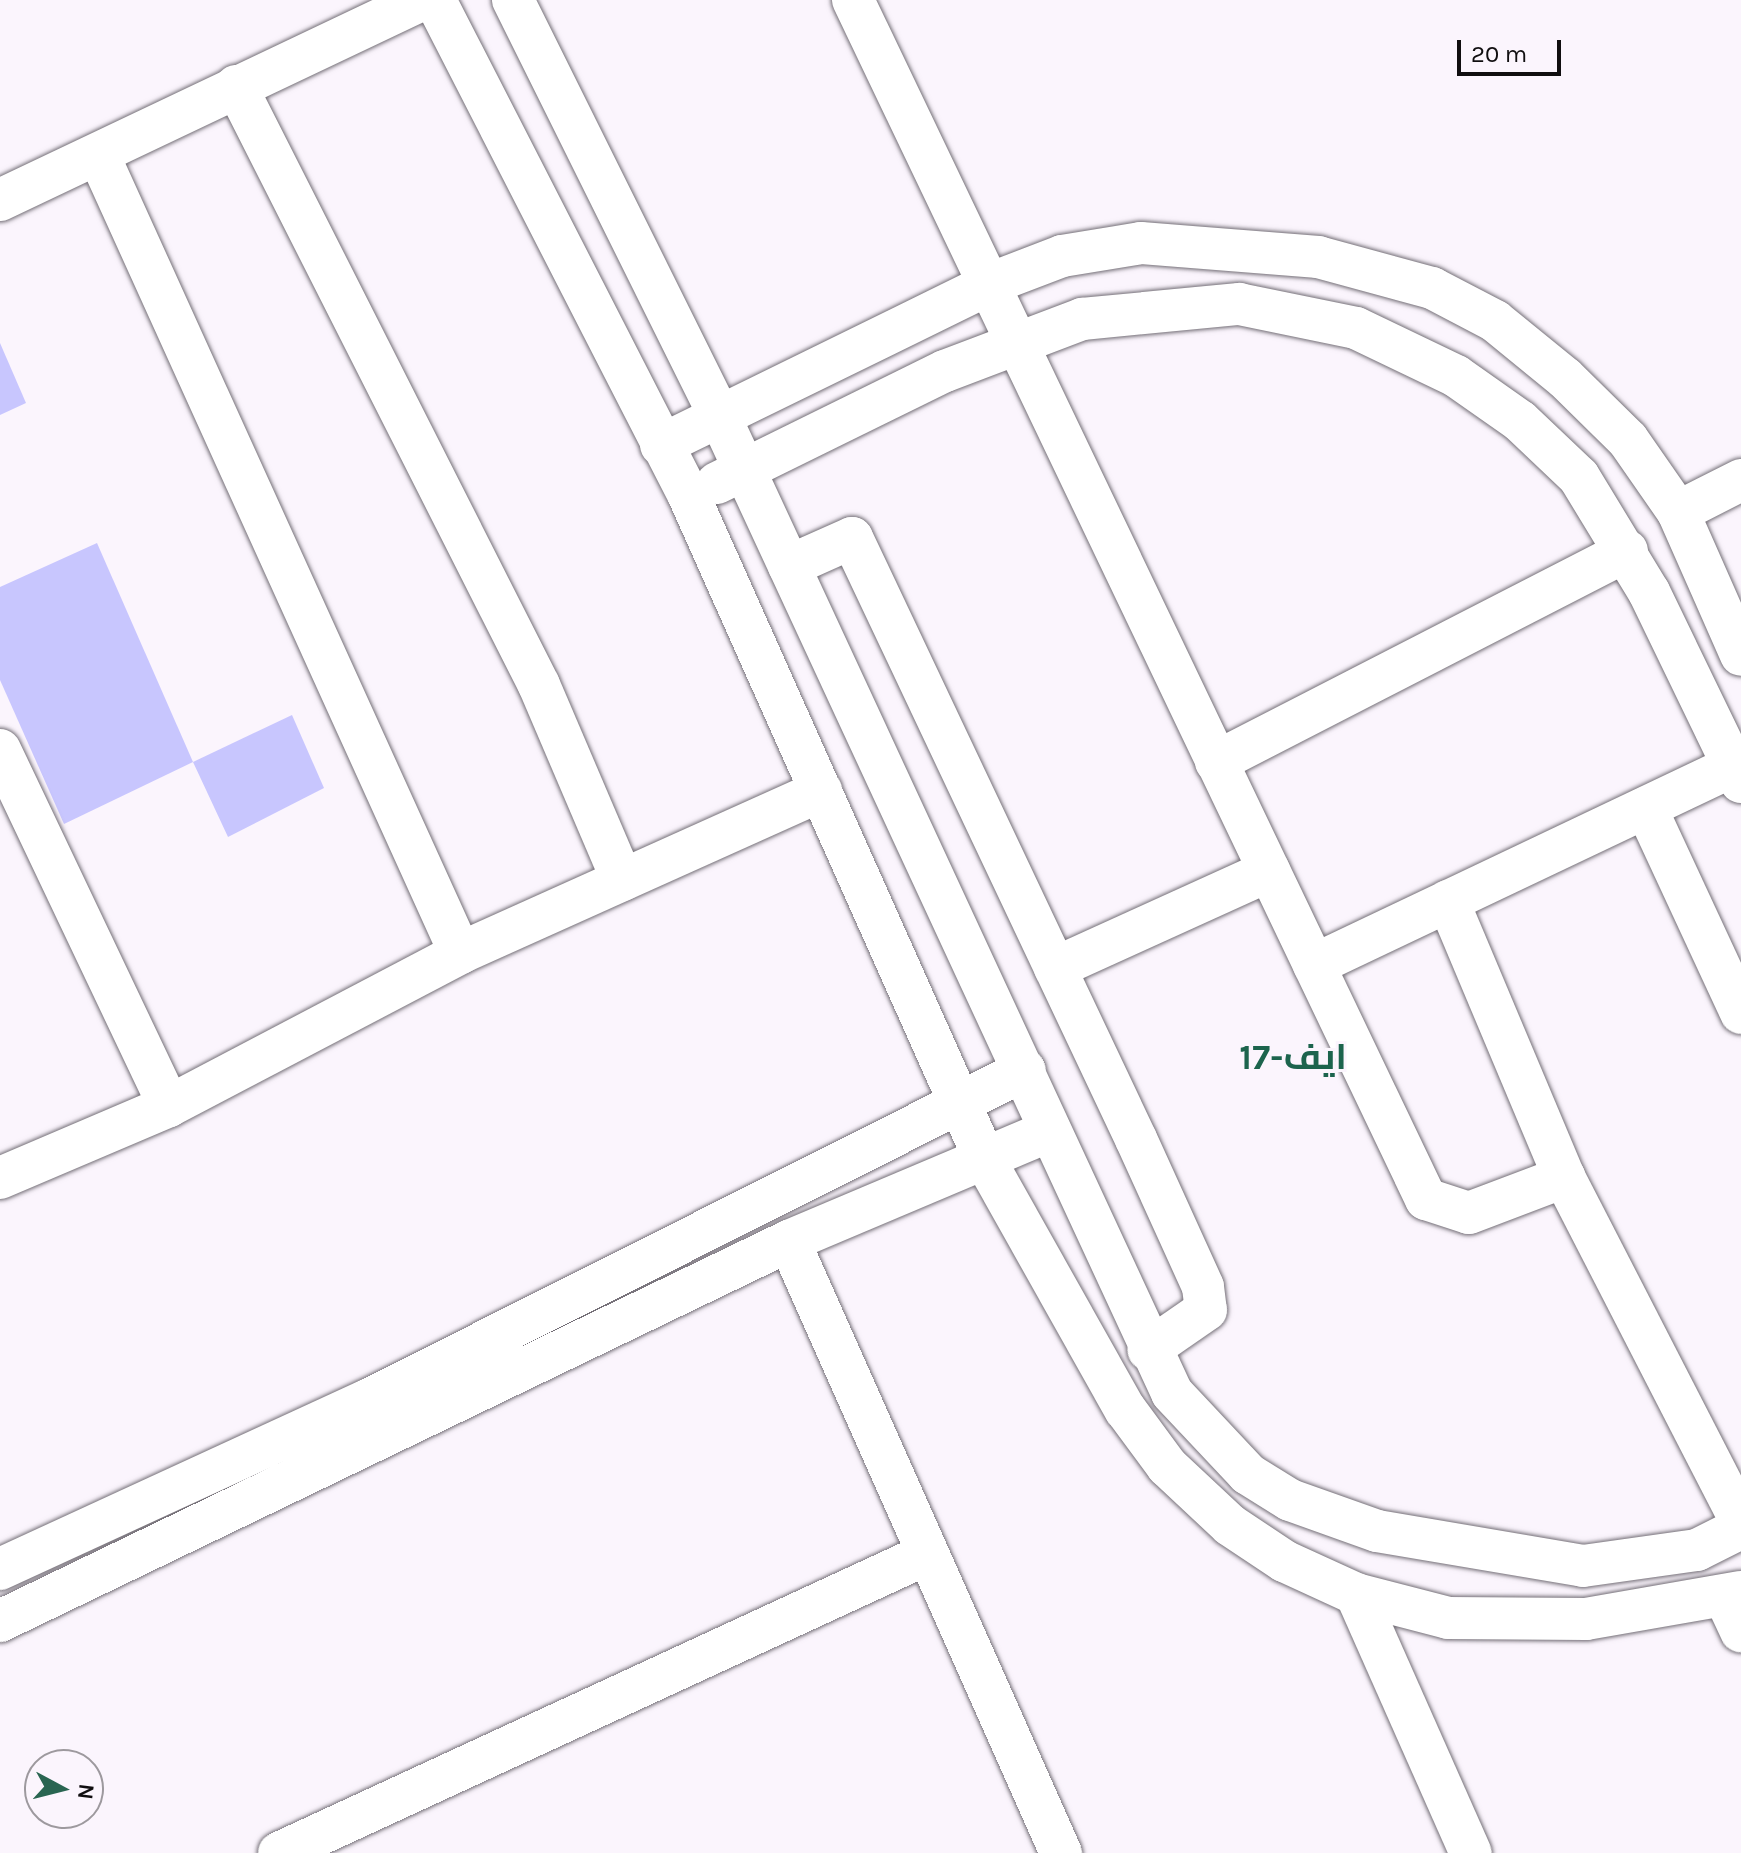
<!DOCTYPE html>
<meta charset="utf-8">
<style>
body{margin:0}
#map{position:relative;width:1741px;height:1853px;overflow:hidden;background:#fbf5fd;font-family:Karla,Cairo,sans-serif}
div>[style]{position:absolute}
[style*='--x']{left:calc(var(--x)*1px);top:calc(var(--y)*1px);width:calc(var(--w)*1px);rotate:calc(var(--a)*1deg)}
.building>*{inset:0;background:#c8c6fe}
.roads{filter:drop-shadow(0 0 2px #746f77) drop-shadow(0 0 2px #746f77)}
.minor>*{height:42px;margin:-21px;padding:0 21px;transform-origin:21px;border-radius:21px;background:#fff}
span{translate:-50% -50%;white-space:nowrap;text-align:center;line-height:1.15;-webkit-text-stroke:6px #fbf5fd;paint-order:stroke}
.district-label{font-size:36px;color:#1c644d;font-weight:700}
.north{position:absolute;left:24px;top:1749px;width:80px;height:80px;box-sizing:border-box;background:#fbf5fd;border:2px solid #9d999e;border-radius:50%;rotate:97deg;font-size:22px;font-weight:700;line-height:32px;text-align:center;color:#100e10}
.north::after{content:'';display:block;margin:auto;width:28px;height:36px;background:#296551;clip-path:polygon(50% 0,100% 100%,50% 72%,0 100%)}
.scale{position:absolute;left:1457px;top:40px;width:104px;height:36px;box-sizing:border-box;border:4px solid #100e10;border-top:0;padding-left:10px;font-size:24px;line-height:28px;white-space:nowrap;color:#100e10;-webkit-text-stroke:6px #fbf5fd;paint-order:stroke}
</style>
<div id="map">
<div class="building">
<div style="clip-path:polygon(0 343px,26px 403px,0 415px)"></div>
<div style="clip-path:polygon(97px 543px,193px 762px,64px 824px,0 680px,0 587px)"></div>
<div style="clip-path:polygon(292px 715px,324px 788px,228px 837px,193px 762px)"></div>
</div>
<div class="roads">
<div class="minor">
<div style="--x:435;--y:0;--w:557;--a:62.88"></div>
<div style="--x:689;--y:496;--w:727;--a:65.97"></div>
<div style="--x:985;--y:1160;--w:286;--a:60.7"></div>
<div style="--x:1125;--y:1409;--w:71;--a:53.6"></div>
<div style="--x:1167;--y:1466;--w:86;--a:43.1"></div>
<div style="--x:1230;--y:1525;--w:65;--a:33.7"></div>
<div style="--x:1284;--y:1561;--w:79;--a:24.6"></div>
<div style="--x:1356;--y:1594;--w:95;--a:14.6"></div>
<div style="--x:1448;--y:1618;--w:138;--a:0.4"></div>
<div style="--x:1586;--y:1619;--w:157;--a:-9.9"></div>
<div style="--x:513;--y:0;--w:468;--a:63.6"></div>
<div style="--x:721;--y:419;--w:1073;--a:65.15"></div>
<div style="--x:1172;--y:1393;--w:111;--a:46.8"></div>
<div style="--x:1248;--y:1474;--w:49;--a:31.8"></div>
<div style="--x:1290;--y:1500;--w:92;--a:19.6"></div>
<div style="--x:1377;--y:1531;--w:209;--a:9.6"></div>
<div style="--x:1583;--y:1566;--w:115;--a:-8"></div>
<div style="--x:1697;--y:1550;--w:49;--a:-26.6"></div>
<div style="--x:853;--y:0;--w:1329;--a:64.46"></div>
<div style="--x:1426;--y:1199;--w:45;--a:18"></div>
<div style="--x:1469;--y:1213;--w:102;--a:-20.8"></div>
<div style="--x:1564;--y:1177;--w:387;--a:62.8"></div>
<div style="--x:236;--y:86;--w:671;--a:63.17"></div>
<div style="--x:539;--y:685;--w:212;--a:66.9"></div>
<div style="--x:99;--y:156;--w:875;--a:65.63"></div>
<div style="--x:0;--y:200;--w:467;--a:-25.4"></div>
<div style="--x:661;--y:445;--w:365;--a:-26.1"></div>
<div style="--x:989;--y:284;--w:78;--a:-21"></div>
<div style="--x:1062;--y:256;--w:80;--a:-9.3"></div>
<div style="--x:1141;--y:243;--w:178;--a:4.5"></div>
<div style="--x:1318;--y:257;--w:118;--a:15.2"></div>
<div style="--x:1432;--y:288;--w:71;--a:27.6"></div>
<div style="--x:1495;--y:321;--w:90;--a:39.2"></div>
<div style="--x:1565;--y:378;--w:88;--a:44.5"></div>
<div style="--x:1628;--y:440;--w:88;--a:55.2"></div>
<div style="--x:1678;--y:512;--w:156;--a:66.2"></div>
<div style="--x:717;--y:483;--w:254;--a:-26.2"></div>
<div style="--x:945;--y:371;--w:147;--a:-20.8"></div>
<div style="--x:1082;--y:319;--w:158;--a:-5.5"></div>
<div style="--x:1239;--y:304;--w:119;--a:11.6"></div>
<div style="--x:1356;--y:328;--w:111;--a:25.6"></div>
<div style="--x:1456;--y:376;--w:78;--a:35.1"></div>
<div style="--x:1520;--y:421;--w:81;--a:43.5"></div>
<div style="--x:1579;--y:477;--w:135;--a:58.7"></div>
<div style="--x:1649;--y:592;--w:211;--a:64.2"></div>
<div style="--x:1678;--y:512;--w:71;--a:-26.9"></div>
<div style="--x:789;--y:566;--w:69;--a:-24"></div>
<div style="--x:852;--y:538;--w:665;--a:64.71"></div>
<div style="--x:1136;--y:1139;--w:162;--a:65.6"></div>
<div style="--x:1203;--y:1287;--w:23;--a:83"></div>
<div style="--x:1206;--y:1310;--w:70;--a:145.4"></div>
<div style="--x:0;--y:750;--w:394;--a:64.6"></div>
<div style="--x:1216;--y:762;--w:462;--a:-27.2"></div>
<div style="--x:1646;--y:808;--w:226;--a:65.1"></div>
<div style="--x:1448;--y:901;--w:299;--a:67.2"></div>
<div style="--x:1314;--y:965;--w:465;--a:-25.4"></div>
<div style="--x:1055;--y:968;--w:235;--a:-24.4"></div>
<div style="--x:0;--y:1178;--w:184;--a:-23.1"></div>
<div style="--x:169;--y:1106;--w:329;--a:-27.7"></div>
<div style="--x:460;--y:953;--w:396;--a:-24.2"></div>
<div style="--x:789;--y:1241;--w:670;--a:66.04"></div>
<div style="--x:0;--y:1569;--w:405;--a:-24.7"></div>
<div style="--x:368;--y:1400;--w:735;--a:-26.67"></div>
<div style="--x:1356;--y:1594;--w:283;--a:66.1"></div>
<div style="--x:1725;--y:1597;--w:38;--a:65"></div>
<div style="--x:0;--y:1621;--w:876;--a:-25.72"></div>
<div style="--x:789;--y:1241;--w:283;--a:-22.9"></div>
<div style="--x:279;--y:1853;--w:714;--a:-24.77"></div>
</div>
</div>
<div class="district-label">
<span style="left:1293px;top:1058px">ایف-17</span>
</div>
<div class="north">N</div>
<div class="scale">20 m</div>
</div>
